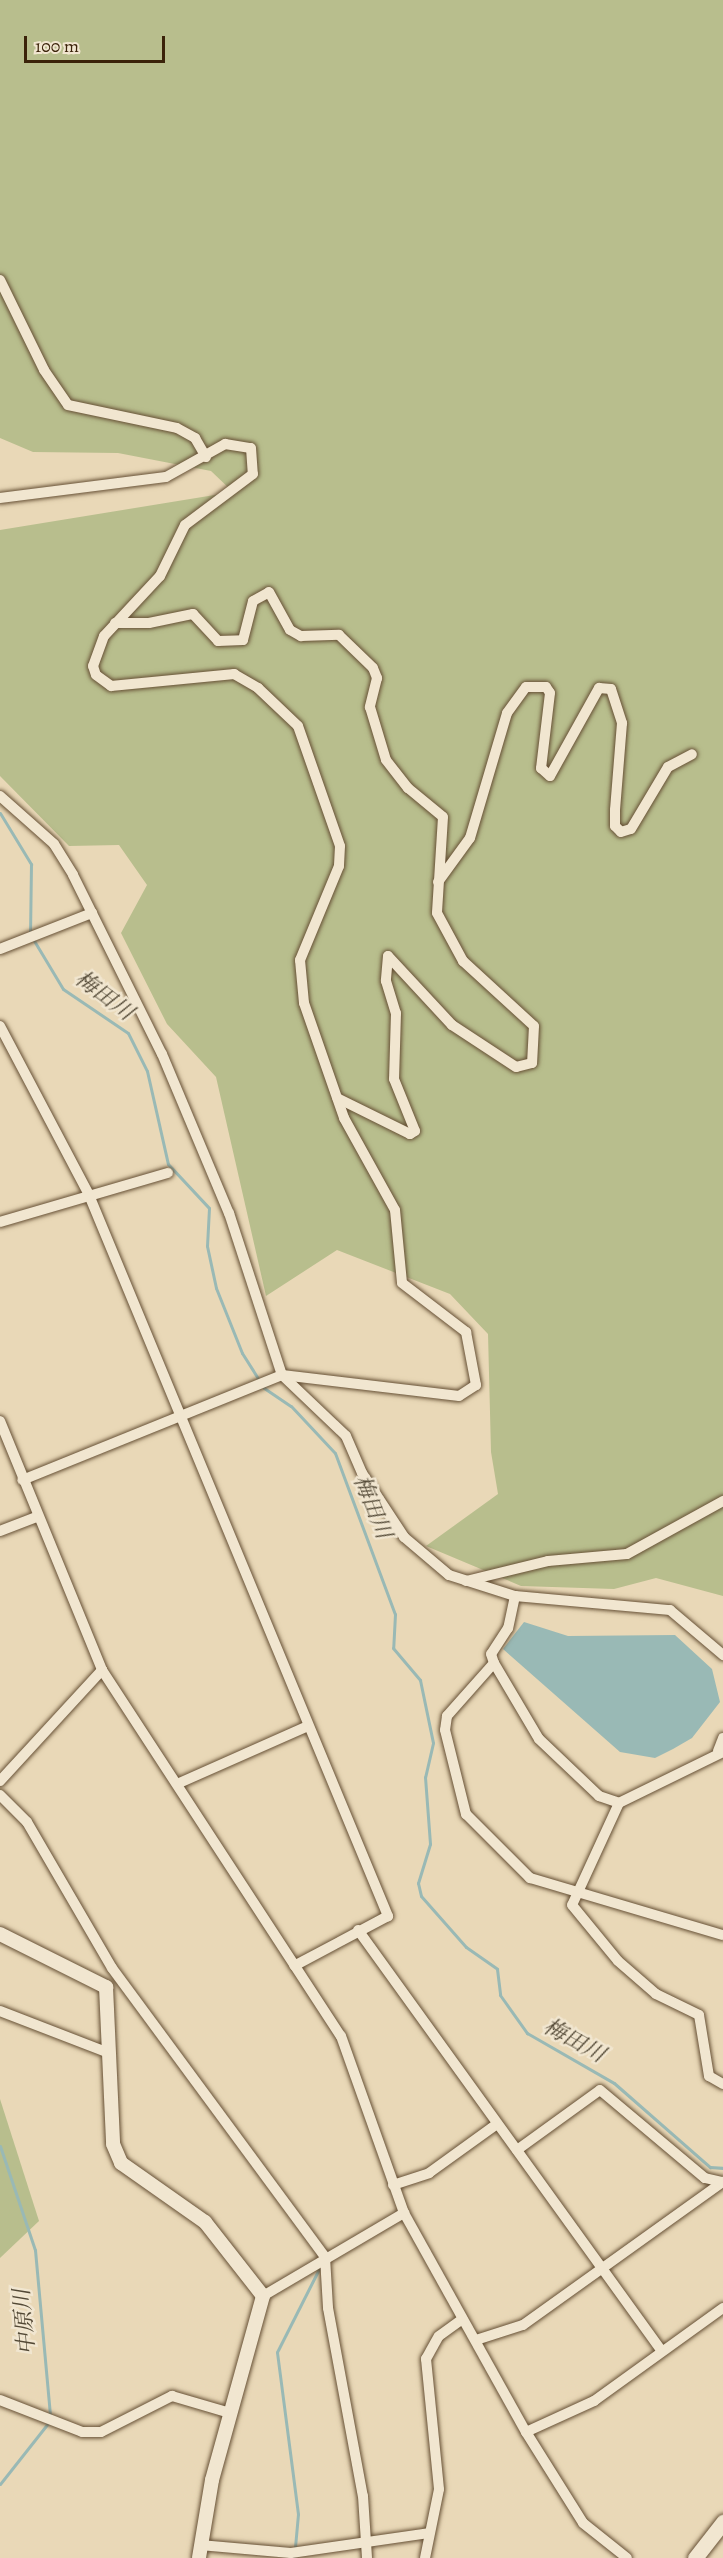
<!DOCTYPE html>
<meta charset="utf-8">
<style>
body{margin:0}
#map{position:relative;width:723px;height:2558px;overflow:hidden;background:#e9d8b7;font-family:Alegreya,"Noto Serif JP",serif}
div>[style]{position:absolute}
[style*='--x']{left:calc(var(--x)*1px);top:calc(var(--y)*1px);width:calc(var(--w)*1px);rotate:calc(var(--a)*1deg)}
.green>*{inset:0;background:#b8be8d}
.water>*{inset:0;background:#99b9b5}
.stream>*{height:3px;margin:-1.5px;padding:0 1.5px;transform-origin:1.5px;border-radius:1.5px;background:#99b9b5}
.roads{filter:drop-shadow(0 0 2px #665035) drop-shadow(0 0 2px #665035)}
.minor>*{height:10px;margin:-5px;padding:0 5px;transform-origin:5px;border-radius:5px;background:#f1e6d0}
.tertiary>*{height:14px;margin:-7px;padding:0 7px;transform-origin:7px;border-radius:7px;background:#f1e6d0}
.secondary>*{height:15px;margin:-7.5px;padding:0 7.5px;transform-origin:7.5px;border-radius:7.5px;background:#f1e6d0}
span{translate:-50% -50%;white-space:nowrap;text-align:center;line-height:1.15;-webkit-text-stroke:5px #f1e6d0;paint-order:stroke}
.water-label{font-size:22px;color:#524835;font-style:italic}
.scale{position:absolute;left:24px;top:36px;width:141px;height:27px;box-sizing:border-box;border:3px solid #3b230a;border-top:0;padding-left:8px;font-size:18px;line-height:21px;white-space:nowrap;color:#3b230a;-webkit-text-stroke:4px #f1e6d0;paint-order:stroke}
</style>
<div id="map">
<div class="green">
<div style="clip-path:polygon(0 0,723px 0,723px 1596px,656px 1578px,614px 1589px,521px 1586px,426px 1546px,498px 1494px,491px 1452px,488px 1334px,450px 1294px,337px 1250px,266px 1296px,216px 1077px,167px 1024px,121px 933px,147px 885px,119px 845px,69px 846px,0 776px,0 530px,233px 492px,211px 471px,118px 453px,33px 452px,0 438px)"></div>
<div style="clip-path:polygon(0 2099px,39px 2221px,0 2258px)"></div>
</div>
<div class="water">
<div style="clip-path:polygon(524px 1622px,568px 1636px,675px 1635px,712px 1669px,720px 1702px,692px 1738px,673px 1749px,655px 1758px,620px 1752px,503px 1649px)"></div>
</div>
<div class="stream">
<div style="--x:0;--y:813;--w:60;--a:58.7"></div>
<div style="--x:31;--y:864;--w:69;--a:90.8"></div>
<div style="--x:33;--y:939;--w:58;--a:59"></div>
<div style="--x:63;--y:989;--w:78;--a:34.1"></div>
<div style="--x:128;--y:1033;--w:42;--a:63.4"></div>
<div style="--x:147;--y:1071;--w:95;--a:77.3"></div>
<div style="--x:168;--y:1164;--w:60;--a:47"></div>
<div style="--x:209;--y:1208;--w:38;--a:93"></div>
<div style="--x:207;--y:1246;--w:43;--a:77.9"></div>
<div style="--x:216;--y:1288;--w:70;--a:68.2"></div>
<div style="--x:242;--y:1353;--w:41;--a:57.8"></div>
<div style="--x:264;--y:1388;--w:32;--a:34"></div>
<div style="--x:291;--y:1406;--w:64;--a:46.9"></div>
<div style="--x:335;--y:1453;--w:172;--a:69.6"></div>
<div style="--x:395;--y:1614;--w:34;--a:93"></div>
<div style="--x:393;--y:1648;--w:42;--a:49.8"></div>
<div style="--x:420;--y:1680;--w:64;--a:78.3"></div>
<div style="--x:433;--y:1743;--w:35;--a:103"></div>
<div style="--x:425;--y:1777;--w:67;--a:85.7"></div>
<div style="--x:430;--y:1844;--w:41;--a:107.1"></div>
<div style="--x:418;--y:1883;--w:13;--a:77"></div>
<div style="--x:421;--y:1896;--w:68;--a:48.6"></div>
<div style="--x:466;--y:1947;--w:38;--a:35"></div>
<div style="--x:497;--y:1969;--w:26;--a:83"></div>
<div style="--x:500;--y:1995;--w:47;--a:54.6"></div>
<div style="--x:527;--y:2033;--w:100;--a:29.9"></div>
<div style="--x:614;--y:2083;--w:128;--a:41.2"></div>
<div style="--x:710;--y:2167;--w:13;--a:4"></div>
<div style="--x:0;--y:2146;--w:110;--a:71.4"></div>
<div style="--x:35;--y:2250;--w:167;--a:84.8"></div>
<div style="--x:0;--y:2484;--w:79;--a:-51.7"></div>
<div style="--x:294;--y:2558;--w:44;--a:-84.8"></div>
<div style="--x:298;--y:2514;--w:163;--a:-97.4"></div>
<div style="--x:277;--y:2352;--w:95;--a:-63.2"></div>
</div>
<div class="roads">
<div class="minor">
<div style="--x:0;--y:280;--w:100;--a:63.9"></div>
<div style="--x:44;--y:370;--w:42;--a:55.6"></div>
<div style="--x:68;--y:405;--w:111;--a:11.9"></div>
<div style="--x:177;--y:428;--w:21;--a:29"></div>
<div style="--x:195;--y:438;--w:22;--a:60"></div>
<div style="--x:0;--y:498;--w:167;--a:-7.2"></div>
<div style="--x:166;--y:477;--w:68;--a:-29.2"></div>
<div style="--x:225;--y:444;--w:26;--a:9"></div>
<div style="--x:251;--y:448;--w:26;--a:86"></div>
<div style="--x:253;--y:474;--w:85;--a:143.1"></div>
<div style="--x:185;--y:525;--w:57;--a:116.1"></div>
<div style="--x:160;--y:576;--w:82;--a:133"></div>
<div style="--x:104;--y:636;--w:32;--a:110"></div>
<div style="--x:93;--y:666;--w:9;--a:72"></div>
<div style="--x:96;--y:675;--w:19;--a:36"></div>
<div style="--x:111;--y:686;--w:124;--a:-5.6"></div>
<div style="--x:234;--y:674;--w:28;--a:30"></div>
<div style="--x:258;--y:688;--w:55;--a:43.5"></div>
<div style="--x:298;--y:726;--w:127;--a:70.7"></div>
<div style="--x:340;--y:846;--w:20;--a:93"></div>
<div style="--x:339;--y:866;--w:102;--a:112.5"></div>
<div style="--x:300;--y:960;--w:43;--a:84.7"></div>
<div style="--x:304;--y:1003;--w:122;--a:70.8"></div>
<div style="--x:344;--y:1118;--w:105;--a:61"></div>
<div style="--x:395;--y:1210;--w:73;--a:84.5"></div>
<div style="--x:402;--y:1283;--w:81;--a:37.4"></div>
<div style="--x:466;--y:1332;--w:54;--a:79.3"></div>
<div style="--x:476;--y:1385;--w:20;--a:147"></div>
<div style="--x:459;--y:1396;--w:178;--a:-173.2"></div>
<div style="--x:282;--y:1375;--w:280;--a:158"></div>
<div style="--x:115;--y:623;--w:34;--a:0"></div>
<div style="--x:149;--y:623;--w:45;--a:-11.6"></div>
<div style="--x:193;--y:614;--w:37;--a:47"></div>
<div style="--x:218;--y:641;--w:25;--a:-2"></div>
<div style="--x:243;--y:640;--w:40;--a:-75.6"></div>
<div style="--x:253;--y:601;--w:18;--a:-29"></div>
<div style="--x:269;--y:592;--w:43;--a:61.1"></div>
<div style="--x:290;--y:630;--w:13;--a:29"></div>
<div style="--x:301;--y:636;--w:38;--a:-2"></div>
<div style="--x:339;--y:635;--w:47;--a:44.1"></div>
<div style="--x:373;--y:668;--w:11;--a:68"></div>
<div style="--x:377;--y:678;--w:30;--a:104"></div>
<div style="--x:370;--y:707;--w:55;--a:73.2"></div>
<div style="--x:386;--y:760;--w:36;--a:52"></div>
<div style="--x:408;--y:788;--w:45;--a:39.6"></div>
<div style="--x:443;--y:817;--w:96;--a:93.6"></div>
<div style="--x:437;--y:913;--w:55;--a:61.6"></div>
<div style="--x:463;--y:961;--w:96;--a:42.5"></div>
<div style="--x:534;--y:1026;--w:37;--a:93"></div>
<div style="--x:532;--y:1063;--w:16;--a:166"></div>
<div style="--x:516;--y:1067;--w:77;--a:-146.7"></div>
<div style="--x:452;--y:1025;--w:94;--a:-132.8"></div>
<div style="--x:388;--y:956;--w:25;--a:95"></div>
<div style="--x:386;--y:981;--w:34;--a:73"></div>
<div style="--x:396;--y:1013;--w:66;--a:91.7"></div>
<div style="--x:394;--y:1079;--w:56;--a:68"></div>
<div style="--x:415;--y:1131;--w:6;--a:149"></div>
<div style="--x:410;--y:1134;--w:81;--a:-153.7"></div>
<div style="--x:0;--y:796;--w:72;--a:41.6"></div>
<div style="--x:54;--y:844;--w:36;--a:58"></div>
<div style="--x:73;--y:875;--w:200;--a:63.6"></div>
<div style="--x:162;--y:1054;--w:173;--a:67.2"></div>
<div style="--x:229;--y:1213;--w:170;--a:71.9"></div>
<div style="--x:282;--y:1375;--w:88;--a:43.6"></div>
<div style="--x:346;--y:1436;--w:40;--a:66.6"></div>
<div style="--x:362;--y:1473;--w:77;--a:56.7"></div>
<div style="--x:404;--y:1537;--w:59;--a:40.2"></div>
<div style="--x:449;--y:1575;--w:69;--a:17.7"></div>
<div style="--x:515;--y:1596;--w:156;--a:5.2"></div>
<div style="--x:670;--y:1610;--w:70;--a:40.3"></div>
<div style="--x:438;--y:882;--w:54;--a:-54"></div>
<div style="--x:470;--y:838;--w:130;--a:-73.5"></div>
<div style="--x:507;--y:713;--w:32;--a:-54"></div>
<div style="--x:526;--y:687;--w:20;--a:0"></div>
<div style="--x:546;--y:687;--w:7;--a:56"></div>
<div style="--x:550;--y:693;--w:76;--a:96.8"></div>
<div style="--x:541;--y:768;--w:12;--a:42"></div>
<div style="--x:550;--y:776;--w:101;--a:-60.9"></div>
<div style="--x:599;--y:688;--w:12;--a:5"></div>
<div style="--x:611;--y:689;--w:36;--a:72"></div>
<div style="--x:622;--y:723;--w:87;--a:94.6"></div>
<div style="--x:615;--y:810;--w:16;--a:90"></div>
<div style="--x:615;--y:826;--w:8;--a:45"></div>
<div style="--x:621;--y:832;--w:10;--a:-17"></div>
<div style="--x:631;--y:829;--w:72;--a:-59.2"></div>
<div style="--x:668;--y:767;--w:27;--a:-28"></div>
<div style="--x:0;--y:949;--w:99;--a:-21.4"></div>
<div style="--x:0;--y:1026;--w:191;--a:62.2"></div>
<div style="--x:89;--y:1195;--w:781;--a:67.48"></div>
<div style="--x:388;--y:1916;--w:106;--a:152"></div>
<div style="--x:0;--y:1222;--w:175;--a:-16.3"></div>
<div style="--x:0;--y:1421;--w:269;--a:67.7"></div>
<div style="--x:102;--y:1670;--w:437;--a:56.9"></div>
<div style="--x:341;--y:2036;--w:188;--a:70.4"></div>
<div style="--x:404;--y:2213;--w:251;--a:60.9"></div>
<div style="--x:526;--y:2432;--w:107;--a:57.9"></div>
<div style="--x:583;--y:2523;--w:56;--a:38.5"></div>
<div style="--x:0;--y:1531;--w:39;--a:-21"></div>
<div style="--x:466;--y:1581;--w:84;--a:-13.7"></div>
<div style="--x:548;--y:1561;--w:79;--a:-5.1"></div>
<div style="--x:627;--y:1554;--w:110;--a:-28.9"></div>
<div style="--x:515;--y:1596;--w:33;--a:102"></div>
<div style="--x:508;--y:1628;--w:31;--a:123"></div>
<div style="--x:491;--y:1654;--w:9;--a:72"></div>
<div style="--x:494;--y:1663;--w:88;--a:59.4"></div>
<div style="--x:539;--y:1739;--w:83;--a:43.5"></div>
<div style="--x:599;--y:1796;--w:21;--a:19"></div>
<div style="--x:494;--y:1663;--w:71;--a:131.6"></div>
<div style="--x:447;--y:1716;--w:14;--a:98"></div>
<div style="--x:445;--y:1730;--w:87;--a:76"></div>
<div style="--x:466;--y:1814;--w:91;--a:45"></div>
<div style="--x:530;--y:1878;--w:201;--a:16.5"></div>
<div style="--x:718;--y:1751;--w:14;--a:-69"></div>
<div style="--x:723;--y:1752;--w:116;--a:153.9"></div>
<div style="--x:619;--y:1803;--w:112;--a:114.7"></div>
<div style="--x:572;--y:1905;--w:72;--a:50.6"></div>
<div style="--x:618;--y:1961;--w:50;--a:41"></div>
<div style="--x:656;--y:1994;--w:48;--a:26"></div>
<div style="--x:699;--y:2015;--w:62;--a:80.7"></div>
<div style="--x:709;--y:2076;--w:16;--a:30"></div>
<div style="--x:0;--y:1781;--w:151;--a:-47.4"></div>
<div style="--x:177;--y:1784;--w:143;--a:-23.9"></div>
<div style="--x:0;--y:1795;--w:38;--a:45"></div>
<div style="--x:27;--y:1822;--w:169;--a:59.8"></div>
<div style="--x:112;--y:1968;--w:359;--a:53.6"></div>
<div style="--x:325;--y:2257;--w:51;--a:86.6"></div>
<div style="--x:328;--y:2308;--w:191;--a:79.5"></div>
<div style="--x:363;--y:2496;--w:62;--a:86.3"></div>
<div style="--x:358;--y:1930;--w:518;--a:54.19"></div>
<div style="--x:0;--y:2011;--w:117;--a:21.1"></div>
<div style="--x:517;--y:2150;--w:102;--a:-35.9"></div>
<div style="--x:600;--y:2090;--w:137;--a:40"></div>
<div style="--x:705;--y:2178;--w:18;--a:13"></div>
<div style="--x:393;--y:2185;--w:38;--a:-18"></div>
<div style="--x:429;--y:2173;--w:84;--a:-35.8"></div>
<div style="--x:263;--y:2296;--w:164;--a:-30.5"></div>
<div style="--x:476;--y:2340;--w:49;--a:-17.7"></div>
<div style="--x:523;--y:2325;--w:246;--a:-35.6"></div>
<div style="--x:0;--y:2400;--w:88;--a:21.3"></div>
<div style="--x:82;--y:2432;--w:19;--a:0"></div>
<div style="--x:101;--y:2432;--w:80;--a:-26.9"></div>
<div style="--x:172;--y:2396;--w:60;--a:16.3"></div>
<div style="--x:526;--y:2432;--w:75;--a:-24.5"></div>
<div style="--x:594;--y:2401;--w:159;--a:-35.8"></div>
<div style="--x:200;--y:2545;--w:91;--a:5"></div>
<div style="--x:291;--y:2553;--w:139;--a:-8.2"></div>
<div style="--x:425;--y:2558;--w:70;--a:-78.5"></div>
<div style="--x:439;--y:2489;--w:131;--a:-95.7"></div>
<div style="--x:426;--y:2359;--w:26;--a:-61"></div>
<div style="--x:439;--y:2336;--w:29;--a:-36"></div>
</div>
<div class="tertiary">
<div style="--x:0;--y:1934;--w:119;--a:26.6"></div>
<div style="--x:106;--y:1987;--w:157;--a:87.4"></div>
<div style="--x:113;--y:2144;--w:21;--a:67"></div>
<div style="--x:121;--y:2163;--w:103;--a:35.1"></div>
<div style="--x:205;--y:2222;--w:94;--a:51.9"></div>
<div style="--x:263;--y:2296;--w:191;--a:105.5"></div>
<div style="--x:212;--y:2480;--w:79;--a:99.5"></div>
</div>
<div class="secondary">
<div style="--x:695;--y:2558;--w:46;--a:-52.1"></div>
</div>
</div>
<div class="water-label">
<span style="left:104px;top:996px;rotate:37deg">梅田川</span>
<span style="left:372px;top:1507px;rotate:68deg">梅田川</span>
<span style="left:574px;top:2041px;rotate:29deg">梅田川</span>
<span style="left:25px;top:2322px;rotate:-95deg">中原川</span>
</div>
<div class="scale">100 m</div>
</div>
